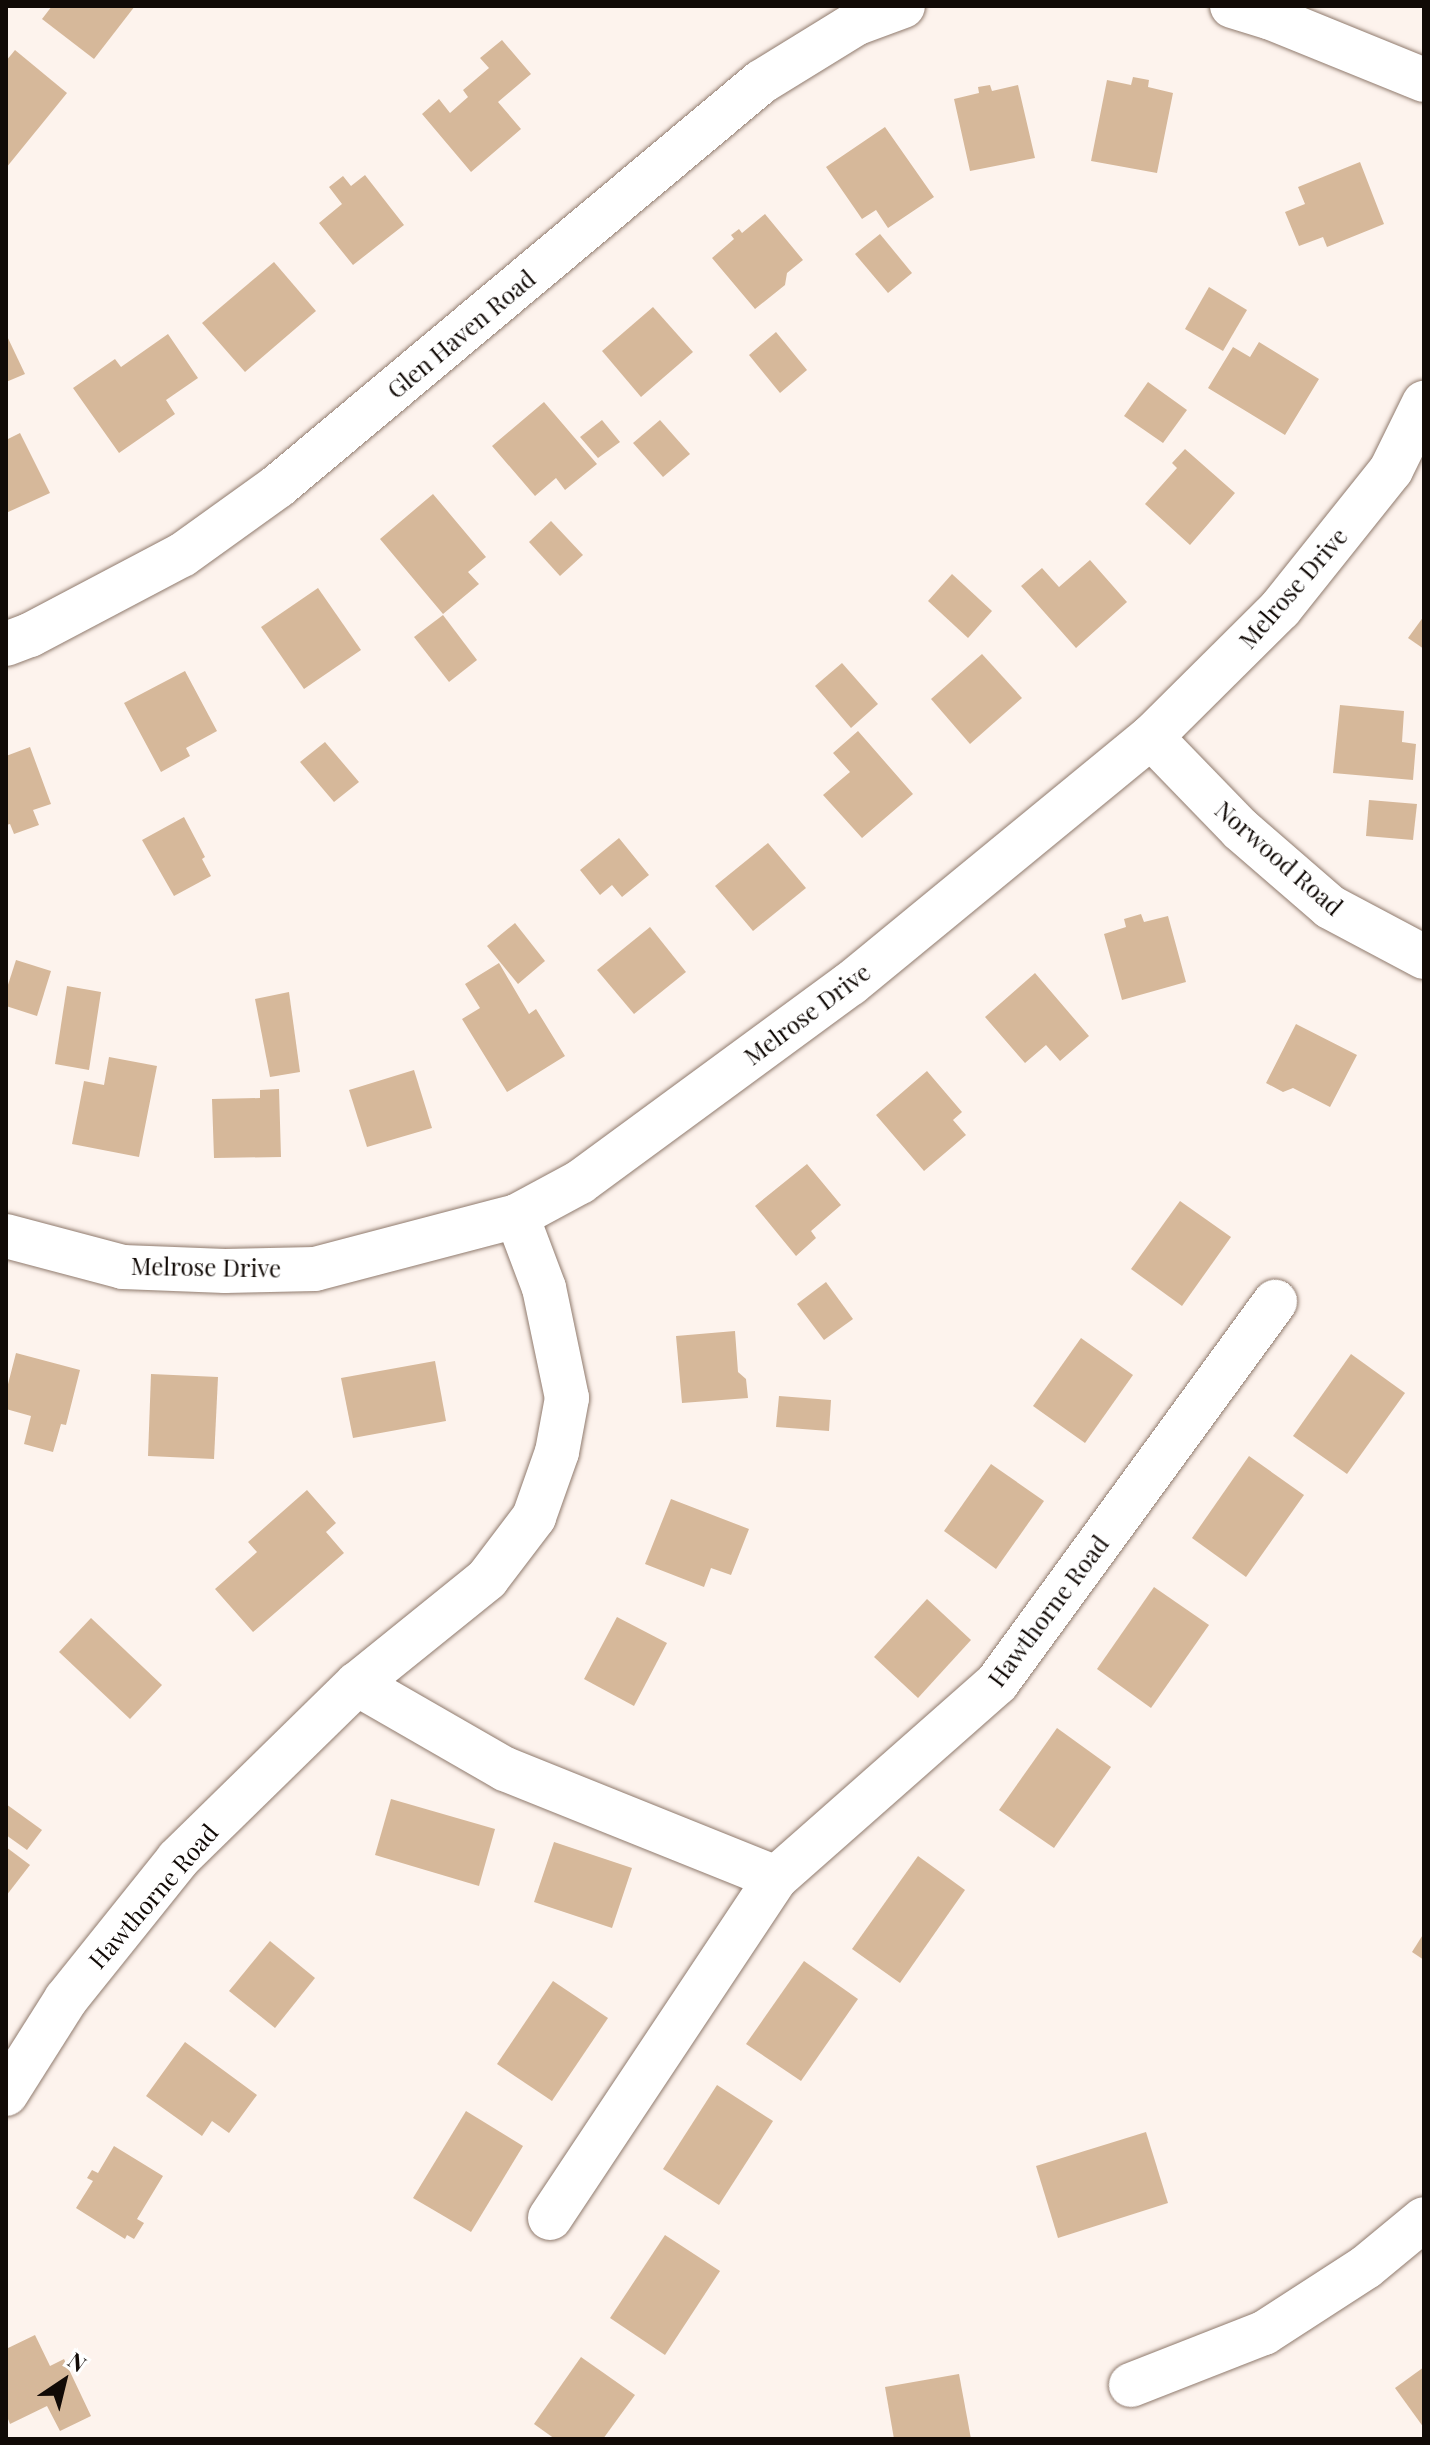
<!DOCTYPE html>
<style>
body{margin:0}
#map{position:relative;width:1430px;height:2445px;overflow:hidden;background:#fdf3ed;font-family:"Playfair Display",serif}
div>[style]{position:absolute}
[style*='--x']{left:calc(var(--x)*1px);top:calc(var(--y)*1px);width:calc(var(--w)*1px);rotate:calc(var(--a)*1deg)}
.building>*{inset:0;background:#d6b89a}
.roads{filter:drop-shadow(0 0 2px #907b6e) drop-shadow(0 0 2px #907b6e)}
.minor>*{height:44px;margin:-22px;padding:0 22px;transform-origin:22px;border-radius:22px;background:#fff}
span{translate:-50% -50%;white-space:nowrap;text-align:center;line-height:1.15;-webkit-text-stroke:6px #fff;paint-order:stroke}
.street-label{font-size:24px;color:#110a06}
.frame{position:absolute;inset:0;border:8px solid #110a06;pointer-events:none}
.north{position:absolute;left:24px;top:2341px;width:80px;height:80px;-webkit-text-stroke:6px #fff;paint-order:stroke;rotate:35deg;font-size:22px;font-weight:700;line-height:32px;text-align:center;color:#110a06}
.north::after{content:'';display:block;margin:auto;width:28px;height:36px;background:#110a06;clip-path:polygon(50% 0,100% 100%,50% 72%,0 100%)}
</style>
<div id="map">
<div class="building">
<div style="clip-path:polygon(52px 6px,135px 6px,94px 59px,42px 19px)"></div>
<div style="clip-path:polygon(502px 40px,531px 74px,498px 102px,521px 129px,471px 172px,422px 114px,439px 99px,450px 113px,468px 97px,463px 90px,489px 68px,480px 58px)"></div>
<div style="clip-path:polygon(15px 50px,67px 93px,6px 168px,6px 61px)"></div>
<div style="clip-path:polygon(1133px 77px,1149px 80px,1148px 87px,1173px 93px,1157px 173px,1091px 161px,1107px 80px,1131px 85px)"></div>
<div style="clip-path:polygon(990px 85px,992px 91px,1018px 85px,1035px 158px,970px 171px,954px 99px,979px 93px,978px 87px)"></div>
<div style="clip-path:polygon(885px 127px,934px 197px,888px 228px,876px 210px,862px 219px,826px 167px)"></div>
<div style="clip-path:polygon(1360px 162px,1384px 224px,1327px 247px,1323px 237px,1299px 246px,1285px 212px,1305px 204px,1298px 187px)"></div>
<div style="clip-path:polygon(365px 175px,404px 225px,353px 265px,319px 223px,342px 204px,329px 187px,343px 176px,351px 186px)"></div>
<div style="clip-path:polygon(765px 214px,803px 260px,787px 273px,785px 285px,755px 309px,712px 258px,734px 239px,731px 235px,739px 229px,742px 233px)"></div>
<div style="clip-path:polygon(880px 234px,912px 273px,888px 293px,855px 254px)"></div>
<div style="clip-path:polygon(274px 262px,316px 311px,245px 372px,202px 323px)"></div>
<div style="clip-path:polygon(1209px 287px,1247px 310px,1223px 351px,1185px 329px)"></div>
<div style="clip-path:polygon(653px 307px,693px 352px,641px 397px,602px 351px)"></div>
<div style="clip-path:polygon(776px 332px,807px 370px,780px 393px,749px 355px)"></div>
<div style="clip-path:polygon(6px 334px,25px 374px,6px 382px)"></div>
<div style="clip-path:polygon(168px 334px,198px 378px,166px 400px,175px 414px,119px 453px,73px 388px,115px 359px,121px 367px)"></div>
<div style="clip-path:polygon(1259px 342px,1319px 379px,1285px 435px,1208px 388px,1233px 347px,1250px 357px)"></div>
<div style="clip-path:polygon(1148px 382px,1187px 410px,1163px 443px,1124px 416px)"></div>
<div style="clip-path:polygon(544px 402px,597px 464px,565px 490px,556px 478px,535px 496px,492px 446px)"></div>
<div style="clip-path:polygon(602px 420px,620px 442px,598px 458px,580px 437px)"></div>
<div style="clip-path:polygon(660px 420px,690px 454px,663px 477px,633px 443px)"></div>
<div style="clip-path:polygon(20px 433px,50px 493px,6px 513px,6px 440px)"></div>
<div style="clip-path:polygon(1185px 449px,1235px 493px,1190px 545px,1145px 504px,1177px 468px,1172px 463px)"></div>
<div style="clip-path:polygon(433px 494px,486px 557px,468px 572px,479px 584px,443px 614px,380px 539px)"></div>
<div style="clip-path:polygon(551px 521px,583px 555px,560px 576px,529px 542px)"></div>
<div style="clip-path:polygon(1090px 560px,1127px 602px,1076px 648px,1021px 586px,1042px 568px,1059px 587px)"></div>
<div style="clip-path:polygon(952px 574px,992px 611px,968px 638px,928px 601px)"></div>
<div style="clip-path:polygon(318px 588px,361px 650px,304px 689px,261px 627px)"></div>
<div style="clip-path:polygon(443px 615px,477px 660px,449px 682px,414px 637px)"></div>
<div style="clip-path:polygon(1424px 616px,1424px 649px,1408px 638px)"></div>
<div style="clip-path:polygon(982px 654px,1022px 698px,970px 744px,931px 699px)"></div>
<div style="clip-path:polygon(842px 663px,878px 704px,851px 728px,815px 686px)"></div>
<div style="clip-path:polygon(185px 671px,217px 731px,186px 748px,190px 756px,161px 772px,124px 703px)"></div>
<div style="clip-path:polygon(1340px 705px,1404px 711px,1402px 742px,1416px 744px,1413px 780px,1333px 773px)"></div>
<div style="clip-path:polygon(858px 731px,913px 794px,862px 838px,823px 795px,850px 772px,833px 753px)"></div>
<div style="clip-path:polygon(325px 742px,359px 782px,334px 802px,300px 762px)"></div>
<div style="clip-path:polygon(30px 747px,51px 804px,33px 810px,39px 825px,14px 834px,10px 824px,6px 825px,6px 756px)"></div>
<div style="clip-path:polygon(1369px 800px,1417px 804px,1413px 840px,1366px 836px)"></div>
<div style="clip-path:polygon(184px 817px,205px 857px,202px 859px,211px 876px,174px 896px,142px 840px)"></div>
<div style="clip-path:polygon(619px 838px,649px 875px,622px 897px,612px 885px,600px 895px,580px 870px)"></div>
<div style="clip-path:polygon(768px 843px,806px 888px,753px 931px,715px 886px)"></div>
<div style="clip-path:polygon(1141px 914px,1144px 922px,1168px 916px,1186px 982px,1122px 1000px,1104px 934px,1126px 927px,1124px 919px)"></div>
<div style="clip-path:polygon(515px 923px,545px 961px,518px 984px,487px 946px)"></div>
<div style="clip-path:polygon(650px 927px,686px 972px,634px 1014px,597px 970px)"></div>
<div style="clip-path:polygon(16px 960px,51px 971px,37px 1016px,6px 1006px,6px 991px)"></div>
<div style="clip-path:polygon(499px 963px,529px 1014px,536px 1009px,565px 1056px,507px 1092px,462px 1019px,480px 1008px,465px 984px)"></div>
<div style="clip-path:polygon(1035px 973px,1089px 1036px,1060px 1061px,1046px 1045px,1025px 1063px,985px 1017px)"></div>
<div style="clip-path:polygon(67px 986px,101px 992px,89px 1070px,55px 1064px)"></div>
<div style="clip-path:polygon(289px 992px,300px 1072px,270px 1077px,255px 999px)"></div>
<div style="clip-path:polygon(1296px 1024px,1357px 1055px,1330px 1107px,1293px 1088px,1283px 1092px,1266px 1083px)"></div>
<div style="clip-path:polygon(109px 1057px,157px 1066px,139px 1157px,72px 1144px,84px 1081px,104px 1085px)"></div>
<div style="clip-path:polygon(414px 1070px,432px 1128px,367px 1147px,349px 1090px)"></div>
<div style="clip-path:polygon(927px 1071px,962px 1112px,953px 1120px,966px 1135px,924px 1171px,876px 1115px)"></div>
<div style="clip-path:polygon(279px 1089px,281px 1157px,214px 1158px,212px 1099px,260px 1098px,260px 1090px)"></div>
<div style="clip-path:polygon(807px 1164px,841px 1205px,811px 1231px,816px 1238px,796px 1256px,755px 1206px)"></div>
<div style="clip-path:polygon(1180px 1201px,1231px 1237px,1182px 1306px,1131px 1269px)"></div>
<div style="clip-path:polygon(826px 1282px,853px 1319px,824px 1340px,797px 1304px)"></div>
<div style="clip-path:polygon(735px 1331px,738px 1372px,746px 1379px,748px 1398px,682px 1403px,676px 1336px)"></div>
<div style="clip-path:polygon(1081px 1338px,1133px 1375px,1085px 1443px,1033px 1406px)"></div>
<div style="clip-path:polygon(16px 1353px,80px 1370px,66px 1425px,61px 1424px,53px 1452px,24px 1444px,31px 1416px,6px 1409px,6px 1392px)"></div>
<div style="clip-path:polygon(1351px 1354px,1405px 1393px,1347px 1474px,1293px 1436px)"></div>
<div style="clip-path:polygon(435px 1361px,446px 1421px,353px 1438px,341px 1378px)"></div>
<div style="clip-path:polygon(151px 1374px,218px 1377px,214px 1459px,148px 1456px)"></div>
<div style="clip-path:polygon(779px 1396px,831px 1400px,829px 1431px,776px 1427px)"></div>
<div style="clip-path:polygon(1249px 1456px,1304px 1495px,1246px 1577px,1192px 1538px)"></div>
<div style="clip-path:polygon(991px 1464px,1044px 1501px,996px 1569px,944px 1531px)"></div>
<div style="clip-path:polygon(307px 1490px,336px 1523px,326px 1532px,344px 1553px,253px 1632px,215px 1589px,257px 1552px,248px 1542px)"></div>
<div style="clip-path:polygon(671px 1499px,749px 1529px,731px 1575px,711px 1568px,704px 1587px,645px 1564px)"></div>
<div style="clip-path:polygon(1154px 1587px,1209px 1625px,1151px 1708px,1097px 1669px)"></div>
<div style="clip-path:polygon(927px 1599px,971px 1640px,918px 1698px,874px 1657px)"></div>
<div style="clip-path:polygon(617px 1617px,667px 1643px,634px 1706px,584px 1679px)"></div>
<div style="clip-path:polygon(91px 1618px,162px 1685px,130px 1719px,59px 1652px)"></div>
<div style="clip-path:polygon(1057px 1728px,1111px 1767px,1054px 1848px,999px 1810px)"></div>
<div style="clip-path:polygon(391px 1799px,495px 1829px,479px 1886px,375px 1855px)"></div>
<div style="clip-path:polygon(6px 1804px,42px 1830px,27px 1850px,6px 1835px)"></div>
<div style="clip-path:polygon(554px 1842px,632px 1868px,612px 1928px,534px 1902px)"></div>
<div style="clip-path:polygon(6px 1847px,30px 1865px,6px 1896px)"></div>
<div style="clip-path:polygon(918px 1856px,965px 1890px,900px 1983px,852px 1949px)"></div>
<div style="clip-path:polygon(1424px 1933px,1424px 1960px,1412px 1952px)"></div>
<div style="clip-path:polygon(270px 1941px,315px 1978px,275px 2028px,229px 1991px)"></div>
<div style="clip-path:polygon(804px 1961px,858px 1999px,801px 2081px,746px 2044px)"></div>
<div style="clip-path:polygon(553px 1981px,608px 2018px,552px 2101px,497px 2064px)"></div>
<div style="clip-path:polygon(185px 2042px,257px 2095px,229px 2133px,212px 2121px,202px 2136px,146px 2096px)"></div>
<div style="clip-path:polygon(717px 2085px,773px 2121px,719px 2205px,663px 2169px)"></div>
<div style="clip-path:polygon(466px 2111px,523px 2146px,471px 2232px,413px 2198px)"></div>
<div style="clip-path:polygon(1146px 2132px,1168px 2203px,1058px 2238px,1036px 2166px)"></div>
<div style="clip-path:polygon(114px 2146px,163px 2176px,137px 2219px,144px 2223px,134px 2239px,127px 2235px,125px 2239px,76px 2208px,93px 2181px,87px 2178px,92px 2170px,98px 2173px)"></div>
<div style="clip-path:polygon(665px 2235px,720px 2271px,665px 2355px,610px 2318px)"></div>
<div style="clip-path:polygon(35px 2335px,50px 2366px,64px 2359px,91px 2416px,60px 2431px,47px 2406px,10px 2424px,6px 2414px,6px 2349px)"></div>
<div style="clip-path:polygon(581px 2357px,635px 2395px,603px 2439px,555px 2439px,534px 2424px)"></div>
<div style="clip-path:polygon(1424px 2367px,1424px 2428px,1395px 2388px)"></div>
<div style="clip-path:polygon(959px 2374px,971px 2439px,894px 2439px,885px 2387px)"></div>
</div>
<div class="roads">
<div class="minor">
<div style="--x:1232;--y:6;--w:39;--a:17"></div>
<div style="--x:1269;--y:17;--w:167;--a:22.1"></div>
<div style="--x:6;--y:644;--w:26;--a:-21"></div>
<div style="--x:30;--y:635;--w:172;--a:-27.8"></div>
<div style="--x:182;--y:555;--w:118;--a:-35.7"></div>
<div style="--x:278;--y:486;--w:630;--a:-39.91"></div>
<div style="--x:761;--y:82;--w:113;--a:-31.6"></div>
<div style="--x:857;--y:23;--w:49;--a:-20.3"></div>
<div style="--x:1151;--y:737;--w:128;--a:45.9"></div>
<div style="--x:1240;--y:829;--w:119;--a:40.9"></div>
<div style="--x:1330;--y:907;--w:106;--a:28"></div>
<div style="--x:6;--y:1236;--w:121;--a:14.8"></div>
<div style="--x:123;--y:1267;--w:102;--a:2.2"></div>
<div style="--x:225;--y:1271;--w:90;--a:-1.3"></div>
<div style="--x:315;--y:1269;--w:209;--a:-14.7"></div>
<div style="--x:517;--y:1216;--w:72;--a:-28.4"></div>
<div style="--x:580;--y:1182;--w:335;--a:-36.3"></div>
<div style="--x:850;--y:984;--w:389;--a:-39.4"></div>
<div style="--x:1151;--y:737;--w:182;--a:-44.8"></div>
<div style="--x:1280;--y:609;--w:178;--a:-51.4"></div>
<div style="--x:1391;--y:470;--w:75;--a:-63.8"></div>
<div style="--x:357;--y:1684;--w:171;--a:29.9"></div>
<div style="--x:505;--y:1769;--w:292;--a:21.9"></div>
<div style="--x:6;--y:2094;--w:112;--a:-57.7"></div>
<div style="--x:66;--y:1999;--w:179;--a:-51.3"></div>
<div style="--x:178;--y:1859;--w:250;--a:-44.4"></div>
<div style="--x:357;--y:1684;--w:167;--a:-38.9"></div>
<div style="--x:487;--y:1579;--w:78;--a:-52.8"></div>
<div style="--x:534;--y:1517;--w:69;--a:-70.5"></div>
<div style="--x:557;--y:1452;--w:55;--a:-79.5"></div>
<div style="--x:567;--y:1398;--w:112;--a:-101.8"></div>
<div style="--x:544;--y:1288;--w:77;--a:-110.6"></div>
<div style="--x:550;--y:2218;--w:408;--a:-56.4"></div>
<div style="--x:776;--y:1878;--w:295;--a:-41.4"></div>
<div style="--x:997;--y:1683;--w:472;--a:-53.9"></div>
<div style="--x:1131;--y:2385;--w:143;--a:-21.4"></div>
<div style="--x:1264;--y:2333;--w:121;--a:-32.9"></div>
<div style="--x:1366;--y:2267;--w:75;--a:-39.6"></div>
</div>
</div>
<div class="street-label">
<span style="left:461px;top:334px;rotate:-40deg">Glen Haven Road</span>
<span style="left:1293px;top:588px;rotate:-49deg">Melrose Drive</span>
<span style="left:1279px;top:858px;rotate:41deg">Norwood Road</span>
<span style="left:807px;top:1014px;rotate:-37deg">Melrose Drive</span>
<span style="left:206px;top:1267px;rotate:1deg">Melrose Drive</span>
<span style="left:1048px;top:1611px;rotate:-53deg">Hawthorne Road</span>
<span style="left:153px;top:1896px;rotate:-49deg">Hawthorne Road</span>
</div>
<div class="frame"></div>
<div class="north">N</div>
</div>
